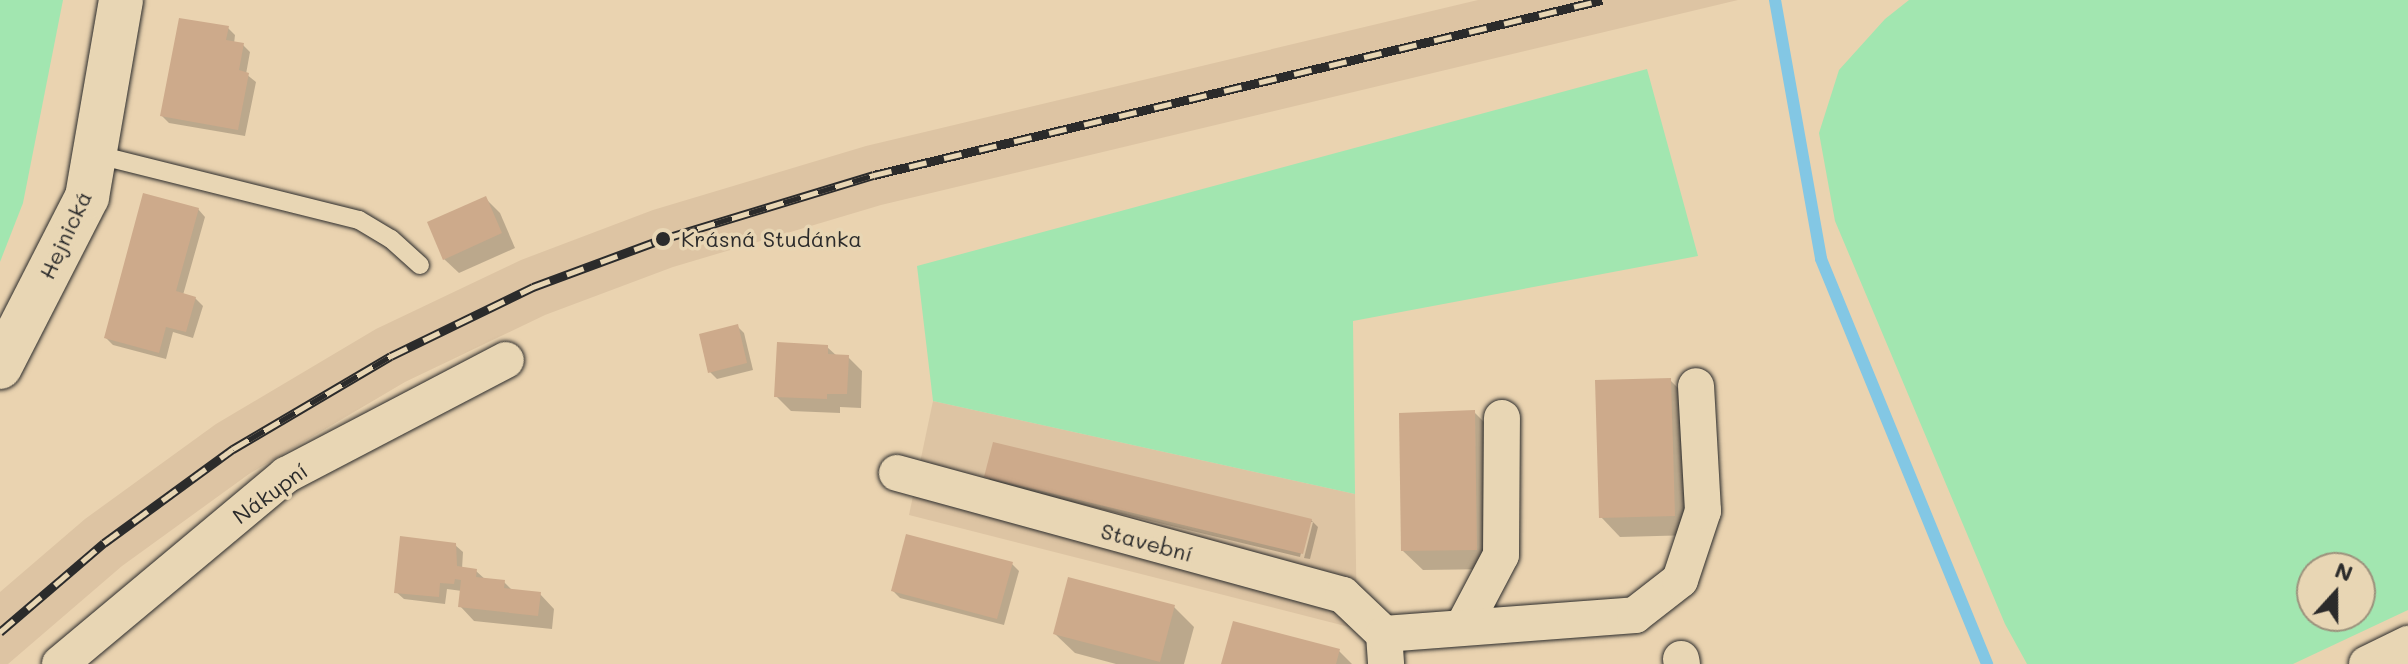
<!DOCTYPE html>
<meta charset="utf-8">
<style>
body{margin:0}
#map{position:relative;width:2408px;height:664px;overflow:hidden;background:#ead3b0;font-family:Mali,sans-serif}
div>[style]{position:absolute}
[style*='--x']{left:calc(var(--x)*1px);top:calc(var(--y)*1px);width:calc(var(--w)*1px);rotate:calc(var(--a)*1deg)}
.built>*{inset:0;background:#ddc4a3}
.green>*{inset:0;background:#a2e6b0}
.shadow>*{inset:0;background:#0003}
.stream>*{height:12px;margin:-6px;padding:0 6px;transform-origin:6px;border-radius:6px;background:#83c7e4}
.building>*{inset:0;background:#cdaa8b}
.roads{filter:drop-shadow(0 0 2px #2b2b2b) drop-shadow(0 0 2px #2b2b2b)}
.lane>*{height:18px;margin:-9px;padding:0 9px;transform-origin:9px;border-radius:9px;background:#e8d6b4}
.street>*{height:36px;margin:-18px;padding:0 18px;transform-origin:18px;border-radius:18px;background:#e8d6b4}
.secondary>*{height:44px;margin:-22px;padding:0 22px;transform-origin:22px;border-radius:22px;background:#e8d6b4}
.rail>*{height:9px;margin-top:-4.5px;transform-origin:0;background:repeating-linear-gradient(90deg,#e8d6b4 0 18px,#2b2b2b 0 36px);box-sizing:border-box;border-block:2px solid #2b2b2b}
.dots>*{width:22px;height:22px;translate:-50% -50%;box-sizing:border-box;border:4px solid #e8d6b4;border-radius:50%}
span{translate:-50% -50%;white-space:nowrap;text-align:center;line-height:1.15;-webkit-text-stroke:7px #e8d6b4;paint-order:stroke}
.street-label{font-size:22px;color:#2b2b2b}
.poi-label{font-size:22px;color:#2b2b2b}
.left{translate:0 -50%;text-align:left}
.north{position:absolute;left:2296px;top:552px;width:80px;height:80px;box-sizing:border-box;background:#e8d6b4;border:2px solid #9c927d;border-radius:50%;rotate:21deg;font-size:22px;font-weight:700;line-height:32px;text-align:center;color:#2b2b2b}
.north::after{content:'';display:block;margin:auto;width:28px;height:36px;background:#2b2b2b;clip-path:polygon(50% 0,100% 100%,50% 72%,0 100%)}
</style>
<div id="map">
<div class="built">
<div style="clip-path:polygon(1478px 0,1738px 0,881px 205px,673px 267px,545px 315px,405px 382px,249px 474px,122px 566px,8px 664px,0 664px,0 592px,85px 519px,216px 424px,376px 329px,521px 260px,653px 210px,866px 146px)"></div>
<div style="clip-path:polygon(933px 401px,1355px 494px,1357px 629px,909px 515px)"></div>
</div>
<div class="green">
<div style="clip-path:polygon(0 0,63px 0,23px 203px,0 262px)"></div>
<div style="clip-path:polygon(evenodd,1909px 0,2408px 0,2408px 610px,2293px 664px,2027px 664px,2005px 624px,1835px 221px,1819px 133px,1839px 70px,1885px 19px,1909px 0,2312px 568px,2360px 568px,2360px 616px,2312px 616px,2312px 568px)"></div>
<div style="clip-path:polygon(1647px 69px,1698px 256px,1353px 321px,1355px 494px,933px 401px,917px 266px)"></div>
</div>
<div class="shadow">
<div style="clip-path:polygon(228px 28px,235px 35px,234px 44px,243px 45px,250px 52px,246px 74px,256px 82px,245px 136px,169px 123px,162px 116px)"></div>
<div style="clip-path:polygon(486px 199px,500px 213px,515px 248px,459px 273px,444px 259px)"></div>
<div style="clip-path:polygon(198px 209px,205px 217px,183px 295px,195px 298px,203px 306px,193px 338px,173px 332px,166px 359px,113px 345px,106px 338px)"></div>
<div style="clip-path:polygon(737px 326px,744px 333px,753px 370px,717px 379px,710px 372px)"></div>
<div style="clip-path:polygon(827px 347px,837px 356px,848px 357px,862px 371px,861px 408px,840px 407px,840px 413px,791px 411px,776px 396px)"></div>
<div style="clip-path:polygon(1670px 380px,1690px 400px,1694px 535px,1620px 537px,1601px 517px)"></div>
<div style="clip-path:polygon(1474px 412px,1494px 432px,1495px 569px,1423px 570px,1403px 551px)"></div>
<div style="clip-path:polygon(986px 476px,1311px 520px,1318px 527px,1310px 559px,1304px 558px,1313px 522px,1309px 522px,1300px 557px,993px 483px)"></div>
<div style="clip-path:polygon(455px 545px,463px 552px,462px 569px,476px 571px,486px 580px,504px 582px,513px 591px,540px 594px,554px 609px,552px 629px,474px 621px,460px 606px,462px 591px,447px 589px,445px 604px,404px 599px,396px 592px)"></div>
<div style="clip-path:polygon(1012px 564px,1019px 571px,1004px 625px,900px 598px,893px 591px)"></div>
<div style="clip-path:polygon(1174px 607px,1194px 627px,1184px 664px,1116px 664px,1075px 653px,1055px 634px)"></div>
<div style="clip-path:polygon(1339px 651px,1352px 664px,1223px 664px)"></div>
</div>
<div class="stream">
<div style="--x:1775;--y:0;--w:263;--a:79.9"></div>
<div style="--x:1821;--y:259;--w:438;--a:67.7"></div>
</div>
<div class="building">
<div style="clip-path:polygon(179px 18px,229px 26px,226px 40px,244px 43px,239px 70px,249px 73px,238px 130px,160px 116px)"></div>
<div style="clip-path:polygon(143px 193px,199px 208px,176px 291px,196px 297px,186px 332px,166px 327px,159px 353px,104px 338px)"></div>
<div style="clip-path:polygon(486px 196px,502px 233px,443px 260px,427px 222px)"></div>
<div style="clip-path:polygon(738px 324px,747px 363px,708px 373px,699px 334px)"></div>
<div style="clip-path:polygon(777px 342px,828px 345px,828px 354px,849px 355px,847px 394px,827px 394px,827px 399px,774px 397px)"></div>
<div style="clip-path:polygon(1671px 378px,1675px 516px,1599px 518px,1595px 380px)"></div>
<div style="clip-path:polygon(1475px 410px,1477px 550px,1401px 551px,1399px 413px)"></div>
<div style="clip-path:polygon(993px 442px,1312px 519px,1303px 554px,984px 477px)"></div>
<div style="clip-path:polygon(906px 534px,1013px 562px,997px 619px,891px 591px)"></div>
<div style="clip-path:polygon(400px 536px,456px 543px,457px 566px,477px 569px,476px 577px,505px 580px,504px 588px,541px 592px,538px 616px,458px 607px,461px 580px,455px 579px,454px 584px,440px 583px,439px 597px,394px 593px)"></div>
<div style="clip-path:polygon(1068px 577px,1175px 605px,1160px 662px,1053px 634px)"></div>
<div style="clip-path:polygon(1233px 621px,1340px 649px,1336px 664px,1221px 664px)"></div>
</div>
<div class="roads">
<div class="lane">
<div style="--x:94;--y:154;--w:273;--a:14"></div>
<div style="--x:359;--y:220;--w:37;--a:31"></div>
<div style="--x:391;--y:239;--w:39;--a:42"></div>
</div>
<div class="street">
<div style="--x:897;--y:473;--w:462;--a:15.3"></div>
<div style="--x:1343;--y:595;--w:57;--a:43.6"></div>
<div style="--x:1384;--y:634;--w:30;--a:86"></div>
<div style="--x:1463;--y:627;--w:81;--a:-62.2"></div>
<div style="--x:1501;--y:555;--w:137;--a:-89.6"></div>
<div style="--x:1384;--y:634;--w:252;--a:-4.3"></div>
<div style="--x:1635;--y:615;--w:57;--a:-37.9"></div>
<div style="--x:1680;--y:580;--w:73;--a:-71.6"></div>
<div style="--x:1703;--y:511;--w:125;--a:-93.2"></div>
<div style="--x:1681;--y:659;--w:5;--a:79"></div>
<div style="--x:60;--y:664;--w:295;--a:-39.9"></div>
<div style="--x:286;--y:475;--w:248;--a:-27.6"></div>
<div style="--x:2367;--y:664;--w:46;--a:-26"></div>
</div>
<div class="secondary">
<div style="--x:0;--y:367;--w:191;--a:-62.9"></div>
<div style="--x:87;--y:197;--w:200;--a:-80.2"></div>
</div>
</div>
<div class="rail">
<div style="--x:0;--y:632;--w:137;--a:-40.6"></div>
<div style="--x:104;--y:543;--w:160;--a:-36.1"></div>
<div style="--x:233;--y:449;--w:183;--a:-30.5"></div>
<div style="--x:391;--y:356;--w:158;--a:-25.9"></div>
<div style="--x:533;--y:287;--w:139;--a:-20.3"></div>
<div style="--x:663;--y:239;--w:220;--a:-16.9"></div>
<div style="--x:874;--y:175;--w:749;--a:-13.52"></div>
</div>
<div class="dots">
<div style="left:663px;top:239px;background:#2b2b2b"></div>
</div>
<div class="street-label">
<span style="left:65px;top:235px;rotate:-65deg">Hejnická</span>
<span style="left:270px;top:493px;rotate:-36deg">Nákupní</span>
<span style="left:1147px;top:542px;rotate:15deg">Stavební</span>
</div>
<div class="poi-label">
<span class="left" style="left:681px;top:239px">Krásná Studánka</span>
</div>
<div class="north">N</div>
</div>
